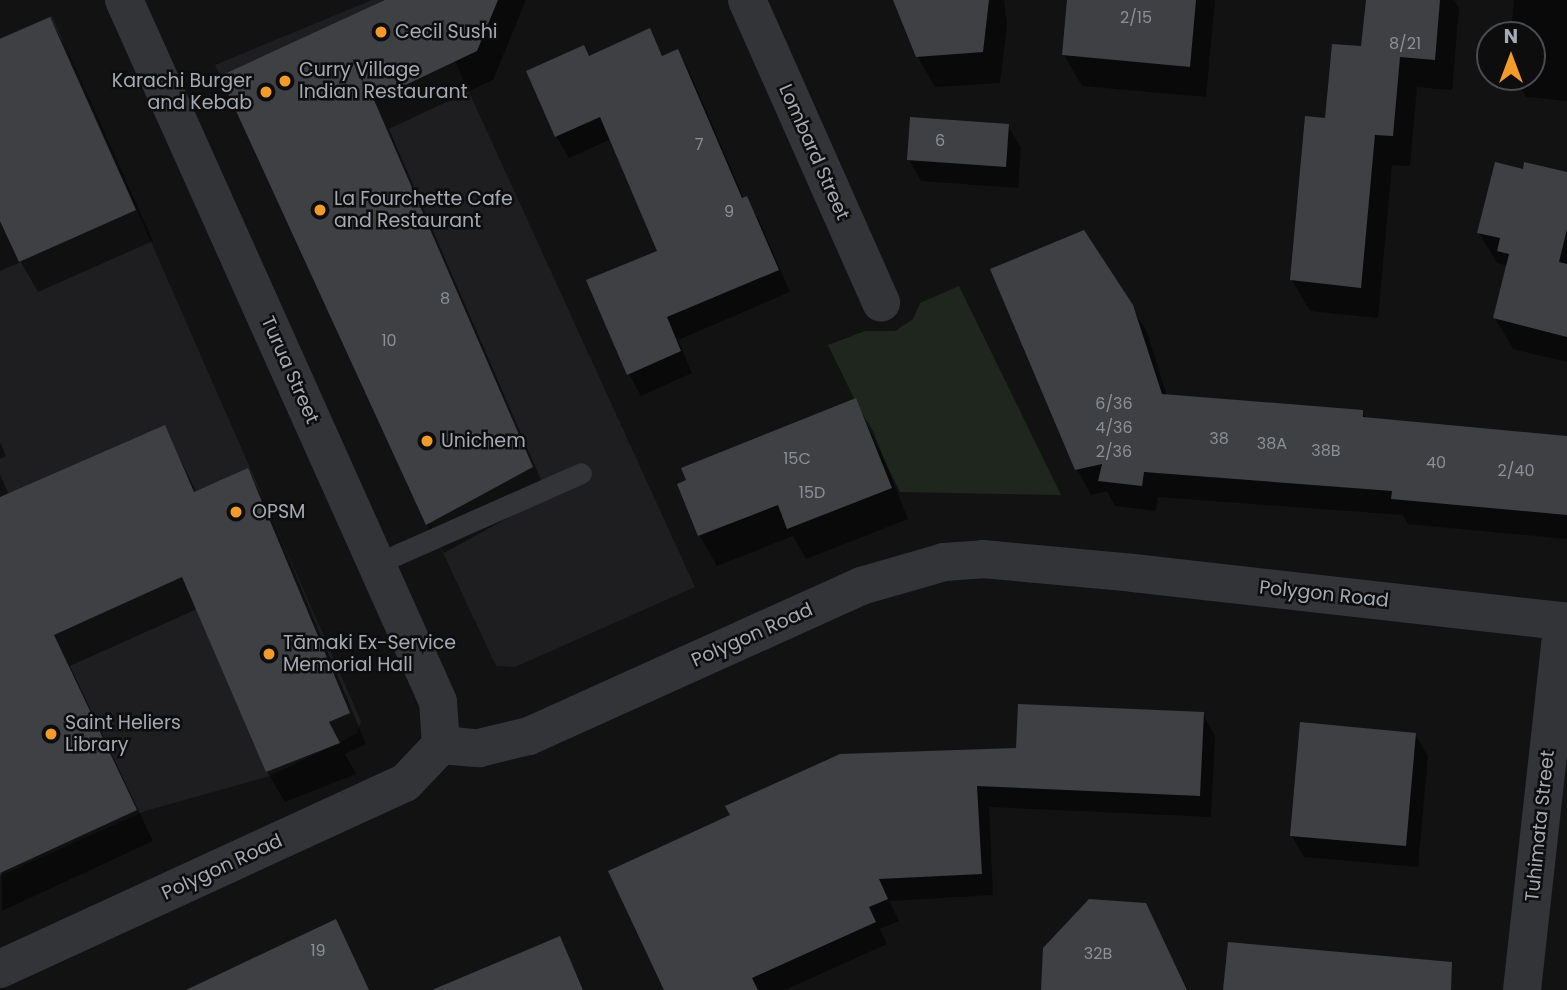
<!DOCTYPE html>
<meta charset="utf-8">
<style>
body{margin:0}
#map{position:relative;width:1567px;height:990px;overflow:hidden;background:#121213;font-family:Poppins,sans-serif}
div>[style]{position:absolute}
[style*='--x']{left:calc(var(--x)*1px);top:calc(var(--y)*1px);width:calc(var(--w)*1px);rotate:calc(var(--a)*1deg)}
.built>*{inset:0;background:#1e1e20}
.green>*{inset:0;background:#1e261e}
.shadow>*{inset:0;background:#0007}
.building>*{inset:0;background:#3e4043}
.service>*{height:21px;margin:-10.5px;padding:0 10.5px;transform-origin:10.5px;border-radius:10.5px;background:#333438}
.minor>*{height:38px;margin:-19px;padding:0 19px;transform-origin:19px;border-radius:19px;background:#333438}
.dots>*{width:19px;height:19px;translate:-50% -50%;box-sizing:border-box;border:4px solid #0d0d0e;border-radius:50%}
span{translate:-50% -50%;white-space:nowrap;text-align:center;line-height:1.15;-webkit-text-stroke:5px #0d0d0e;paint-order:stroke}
.number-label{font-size:16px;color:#8a9098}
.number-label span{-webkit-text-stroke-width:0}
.poi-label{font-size:19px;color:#a3aab4}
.left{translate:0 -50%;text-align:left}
.right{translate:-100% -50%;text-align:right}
.street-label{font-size:19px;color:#a3aab4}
.north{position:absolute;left:1476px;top:21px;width:70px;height:70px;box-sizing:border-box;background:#0d0d0e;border:2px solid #494c50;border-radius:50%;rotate:0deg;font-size:19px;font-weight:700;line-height:28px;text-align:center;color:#a3aab4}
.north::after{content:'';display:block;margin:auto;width:24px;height:32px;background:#f39b2a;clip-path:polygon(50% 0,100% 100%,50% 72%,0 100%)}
</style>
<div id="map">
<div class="built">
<div style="clip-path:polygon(372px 0,427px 0,695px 587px,515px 667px,496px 666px,215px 65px)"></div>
<div style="clip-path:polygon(52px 16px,361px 721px,357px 733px,343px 741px,270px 776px,145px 811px,0 876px,0 38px)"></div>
</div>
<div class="green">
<div style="clip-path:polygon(959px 286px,1061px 495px,900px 492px,828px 345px,865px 331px,895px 331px,913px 319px,920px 303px)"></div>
</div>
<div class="shadow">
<div style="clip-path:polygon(389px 0,526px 0,493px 80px,389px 129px,548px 496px,444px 553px,427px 524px,223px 77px)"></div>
<div style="clip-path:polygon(895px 0,1004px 0,1007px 24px,1000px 83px,935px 87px,917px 56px)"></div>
<div style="clip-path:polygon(1069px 0,1215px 0,1206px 97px,1082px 86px,1064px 55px)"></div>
<div style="clip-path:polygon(1368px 0,1454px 0,1459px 8px,1452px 90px,1417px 87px,1410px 166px,1392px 165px,1378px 318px,1310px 311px,1292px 280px,1326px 120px,1363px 48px)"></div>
<div style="clip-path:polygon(1514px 0,1567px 0,1567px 101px,1526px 97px,1514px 77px,1532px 77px,1532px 35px,1511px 35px)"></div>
<div style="clip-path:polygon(50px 19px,67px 49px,153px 241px,38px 292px,21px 262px,0 271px,0 41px)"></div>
<div style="clip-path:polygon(649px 31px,664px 58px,678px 52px,690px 73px,744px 199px,759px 220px,790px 292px,678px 340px,692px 373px,641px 396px,629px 374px,659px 252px,611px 139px,569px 158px,556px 136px,589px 58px)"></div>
<div style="clip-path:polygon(1008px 126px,1021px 148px,1018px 188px,921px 181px,909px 160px)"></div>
<div style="clip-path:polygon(1524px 171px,1567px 174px,1567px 362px,1513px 349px,1495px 318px,1508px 266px,1497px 263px,1479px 233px)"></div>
<div style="clip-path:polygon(1131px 306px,1147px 332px,1167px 397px,1362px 411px,1367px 420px,1567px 438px,1567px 539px,1408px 524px,1403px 515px,1158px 497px,1156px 511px,1115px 506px,1107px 491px,1091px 495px,1077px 469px)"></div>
<div style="clip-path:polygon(855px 401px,873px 431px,908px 519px,806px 559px,793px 536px,717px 566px,700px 536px,679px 485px)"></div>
<div style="clip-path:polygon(164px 427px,197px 493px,247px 470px,265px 501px,366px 744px,345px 754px,356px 774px,285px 802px,267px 772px,197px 609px,70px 666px,153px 841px,2px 911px,0 474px,9px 495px)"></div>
<div style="clip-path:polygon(0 442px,6px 456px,0 459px)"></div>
<div style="clip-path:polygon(1203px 714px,1215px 736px,1211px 817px,989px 807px,993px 895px,889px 901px,899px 921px,880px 929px,887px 944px,785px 990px,666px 990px,1018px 750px)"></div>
<div style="clip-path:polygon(1415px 734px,1428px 756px,1418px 867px,1304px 857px,1291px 835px)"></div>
<div style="clip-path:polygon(1145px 905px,1188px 990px,1043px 990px)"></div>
<div style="clip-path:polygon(559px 938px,584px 990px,434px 990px)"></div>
</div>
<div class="building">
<div style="clip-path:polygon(385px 0,498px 0,477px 51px,374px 100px,533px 467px,426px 525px,220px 76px)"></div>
<div style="clip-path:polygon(893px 0,989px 0,983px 52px,916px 57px)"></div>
<div style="clip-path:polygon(1067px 0,1196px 0,1190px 67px,1062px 55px)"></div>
<div style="clip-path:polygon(1366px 0,1440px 0,1435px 60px,1400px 57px,1393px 136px,1375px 135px,1361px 288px,1290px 280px,1305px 116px,1325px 118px,1332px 44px,1361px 46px)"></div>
<div style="clip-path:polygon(50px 17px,136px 210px,19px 262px,0 221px,0 39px)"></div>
<div style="clip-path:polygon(650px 28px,662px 56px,678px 49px,742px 198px,747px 196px,779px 270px,667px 317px,681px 351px,627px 375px,586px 280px,657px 251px,600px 117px,555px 137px,526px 71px,584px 45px,589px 56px)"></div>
<div style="clip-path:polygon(910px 117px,1009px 124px,1006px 167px,907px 160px)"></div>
<div style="clip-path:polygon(1495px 162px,1523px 169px,1524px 162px,1567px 172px,1567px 229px,1559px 262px,1567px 264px,1567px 337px,1493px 318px,1509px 254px,1497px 251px,1500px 238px,1477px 233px)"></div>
<div style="clip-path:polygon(1084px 230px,1133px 305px,1162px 394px,1363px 410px,1363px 417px,1567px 436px,1567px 515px,1391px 499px,1392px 491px,1144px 472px,1142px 486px,1098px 481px,1102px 464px,1075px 470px,990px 269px)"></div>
<div style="clip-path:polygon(856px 398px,892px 488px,787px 529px,778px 505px,698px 536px,677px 484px,686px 480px,681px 468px)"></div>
<div style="clip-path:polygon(165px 425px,194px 492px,248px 468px,350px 713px,329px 722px,340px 743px,266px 772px,182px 577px,54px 635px,137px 810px,0 873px,0 497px)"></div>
<div style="clip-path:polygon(1018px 704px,1204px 712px,1200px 796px,977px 786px,982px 874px,879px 879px,888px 899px,869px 907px,876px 922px,752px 978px,758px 990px,664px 990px,608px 871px,730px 815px,725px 806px,840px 754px,1016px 748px)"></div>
<div style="clip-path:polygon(1300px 722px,1416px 733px,1406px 846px,1290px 836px)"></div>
<div style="clip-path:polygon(1089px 899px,1146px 903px,1187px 990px,1041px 990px,1043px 948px)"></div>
<div style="clip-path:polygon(336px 919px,369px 990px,186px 990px)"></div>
<div style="clip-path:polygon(560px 936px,583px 990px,432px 990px)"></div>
<div style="clip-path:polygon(1228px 942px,1452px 962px,1451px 990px,1223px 990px)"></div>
</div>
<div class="service">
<div style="--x:376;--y:564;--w:224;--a:-23.9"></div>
</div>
<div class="minor">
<div style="--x:124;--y:0;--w:742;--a:65.89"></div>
<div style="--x:427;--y:677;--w:27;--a:66"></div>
<div style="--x:438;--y:702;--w:43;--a:86"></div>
<div style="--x:747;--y:0;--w:331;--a:66.1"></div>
<div style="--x:441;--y:745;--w:38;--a:5"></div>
<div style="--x:479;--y:748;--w:51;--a:-13.5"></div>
<div style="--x:529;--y:736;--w:364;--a:-24.3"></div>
<div style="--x:861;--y:586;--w:86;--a:-16.1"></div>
<div style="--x:944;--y:562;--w:39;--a:-4"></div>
<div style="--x:983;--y:559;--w:151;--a:5.3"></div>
<div style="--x:1133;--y:573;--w:437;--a:6.4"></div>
<div style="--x:0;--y:969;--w:446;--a:-24.7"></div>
<div style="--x:405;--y:783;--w:52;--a:-46.5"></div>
<div style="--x:1522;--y:990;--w:371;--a:-83.7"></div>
</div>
<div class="dots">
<div style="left:381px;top:32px;background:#f39b2a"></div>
<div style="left:285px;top:81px;background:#f39b2a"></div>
<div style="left:266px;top:92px;background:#f39b2a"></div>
<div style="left:320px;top:210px;background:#f39b2a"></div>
<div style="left:427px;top:441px;background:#f39b2a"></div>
<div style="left:236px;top:512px;background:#f39b2a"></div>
<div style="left:269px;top:654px;background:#f39b2a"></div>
<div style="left:51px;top:734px;background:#f39b2a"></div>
</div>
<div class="number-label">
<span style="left:1136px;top:18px">2/15</span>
<span style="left:1405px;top:44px">8/21</span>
<span style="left:940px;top:141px">6</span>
<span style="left:699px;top:145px">7</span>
<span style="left:729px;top:212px">9</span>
<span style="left:445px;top:299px">8</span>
<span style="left:389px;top:341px">10</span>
<span style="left:1114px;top:404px">6/36</span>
<span style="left:1114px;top:428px">4/36</span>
<span style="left:1219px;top:439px">38</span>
<span style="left:1272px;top:444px">38A</span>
<span style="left:1326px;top:451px">38B</span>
<span style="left:1114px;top:452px">2/36</span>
<span style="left:797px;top:459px">15C</span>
<span style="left:1436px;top:463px">40</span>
<span style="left:1516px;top:471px">2/40</span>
<span style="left:812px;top:493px">15D</span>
<span style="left:318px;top:951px">19</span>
<span style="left:1098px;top:954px">32B</span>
</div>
<div class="poi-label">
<span class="left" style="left:395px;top:32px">Cecil Sushi</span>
<span class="left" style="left:299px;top:81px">Curry Village<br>Indian Restaurant</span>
<span class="right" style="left:252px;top:92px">Karachi Burger<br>and Kebab</span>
<span class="left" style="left:334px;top:210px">La Fourchette Cafe<br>and Restaurant</span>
<span class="left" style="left:441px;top:441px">Unichem</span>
<span class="left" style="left:252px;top:512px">OPSM</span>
<span class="left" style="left:283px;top:654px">Tāmaki Ex-Service<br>Memorial Hall</span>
<span class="left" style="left:65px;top:734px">Saint Heliers<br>Library</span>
</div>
<div class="street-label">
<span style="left:814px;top:152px;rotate:66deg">Lombard Street</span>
<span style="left:290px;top:370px;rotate:66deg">Turua Street</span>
<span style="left:1324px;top:594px;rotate:6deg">Polygon Road</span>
<span style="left:752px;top:635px;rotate:-24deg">Polygon Road</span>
<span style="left:1540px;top:826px;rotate:-84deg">Tuhimata Street</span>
<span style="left:222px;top:867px;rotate:-25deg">Polygon Road</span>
</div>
<div class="north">N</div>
</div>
